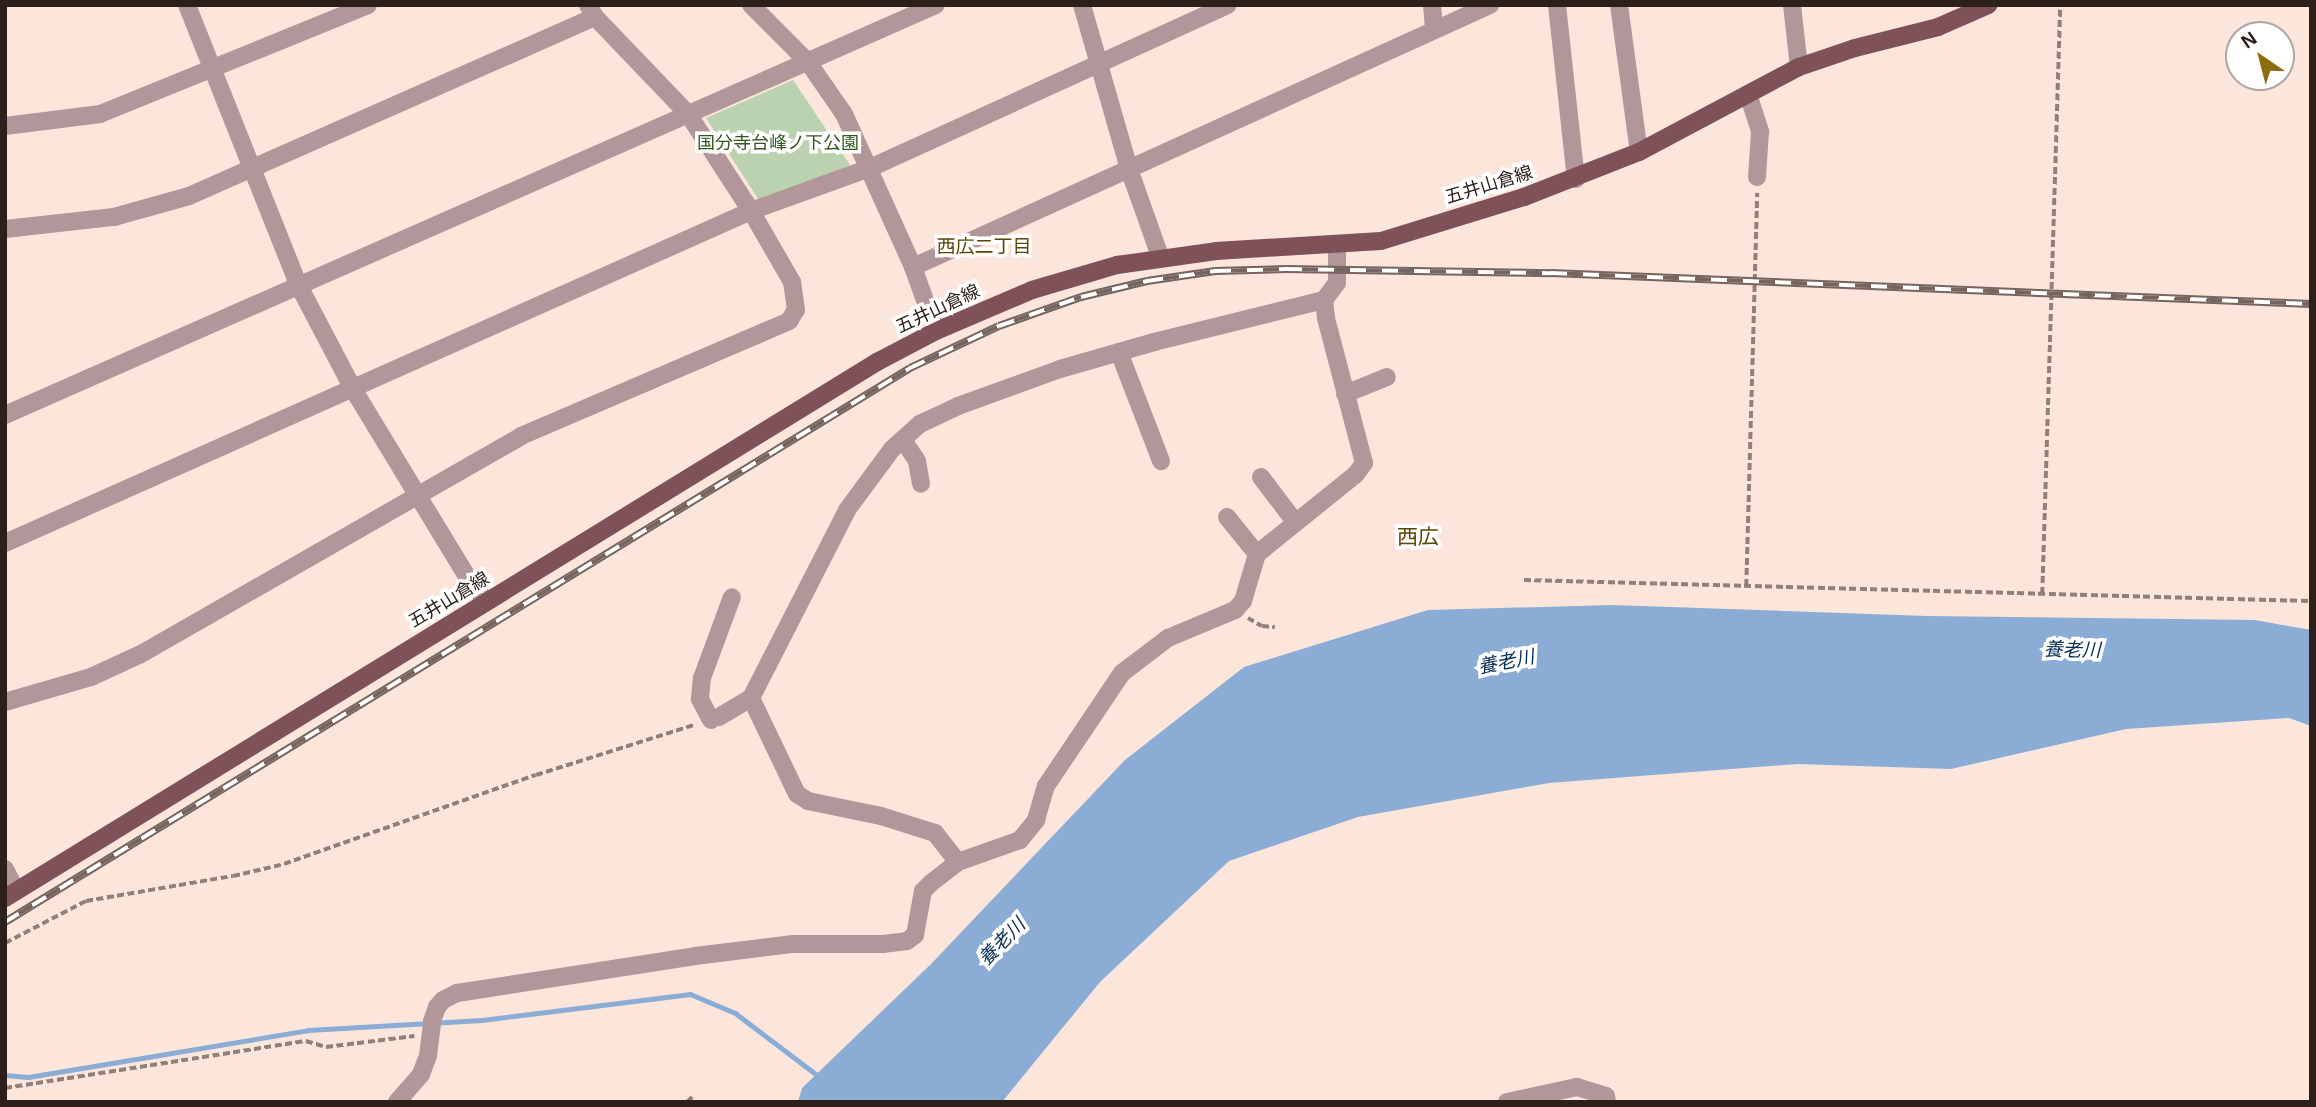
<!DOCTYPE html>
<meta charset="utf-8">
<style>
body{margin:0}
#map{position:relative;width:2316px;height:1107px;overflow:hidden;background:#fce6dc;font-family:Arial,"Noto Sans JP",sans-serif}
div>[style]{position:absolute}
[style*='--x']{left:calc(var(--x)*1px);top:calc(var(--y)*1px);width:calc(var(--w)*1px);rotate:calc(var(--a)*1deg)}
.green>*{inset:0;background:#bad2b0}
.water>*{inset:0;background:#8badd5}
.stream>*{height:5px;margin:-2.5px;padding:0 2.5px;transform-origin:2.5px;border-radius:2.5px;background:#8badd5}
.path>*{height:3.5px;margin-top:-1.75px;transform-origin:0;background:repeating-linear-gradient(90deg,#918078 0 7px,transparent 0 10.5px)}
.minor>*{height:18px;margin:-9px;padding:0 9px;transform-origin:9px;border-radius:9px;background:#b1979a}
.major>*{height:18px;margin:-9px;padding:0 9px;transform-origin:9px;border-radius:9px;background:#7e5258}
.rail>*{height:8px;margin-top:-4px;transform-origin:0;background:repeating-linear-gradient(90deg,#fff 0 16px,#75655e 0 32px);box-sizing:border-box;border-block:2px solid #75655e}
span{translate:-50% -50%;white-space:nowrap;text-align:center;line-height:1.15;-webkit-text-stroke:7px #fff;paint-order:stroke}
.park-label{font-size:18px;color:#31581d}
.street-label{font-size:18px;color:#2d201a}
.neighbourhood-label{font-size:19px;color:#5c4505}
.water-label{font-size:19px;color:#0a2f54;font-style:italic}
.quarter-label{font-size:21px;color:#5c4505}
.frame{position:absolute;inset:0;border:7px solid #2d201a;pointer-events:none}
.north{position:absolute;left:2225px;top:21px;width:70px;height:70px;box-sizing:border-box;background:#fff;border:2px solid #aba6a3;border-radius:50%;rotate:325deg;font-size:19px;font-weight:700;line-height:28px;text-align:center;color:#2d201a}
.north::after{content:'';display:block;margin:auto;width:24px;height:32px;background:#8e6d11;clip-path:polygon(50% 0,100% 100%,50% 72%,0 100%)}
</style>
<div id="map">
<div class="green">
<div style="clip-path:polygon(793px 80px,850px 165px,762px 205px,706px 118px)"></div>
</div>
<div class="water">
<div style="clip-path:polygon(1612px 605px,1928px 616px,2255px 620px,2311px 630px,2311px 726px,2289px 718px,2126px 729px,1951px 769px,1798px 764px,1549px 783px,1358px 817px,1229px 861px,1100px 982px,1002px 1102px,798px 1102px,802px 1088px,931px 964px,1125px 760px,1244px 667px,1428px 610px)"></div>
</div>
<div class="stream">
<div style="--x:5;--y:1075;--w:23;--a:5"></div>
<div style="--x:28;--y:1077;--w:284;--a:-9.5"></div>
<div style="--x:308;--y:1030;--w:174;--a:-3.3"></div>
<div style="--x:482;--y:1020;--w:210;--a:-7.1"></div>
<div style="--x:690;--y:994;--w:49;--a:22.9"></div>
<div style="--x:735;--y:1013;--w:108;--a:37.1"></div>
</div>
<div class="path">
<div style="--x:1524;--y:580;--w:787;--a:1.53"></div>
<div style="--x:1746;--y:586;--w:393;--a:-88.4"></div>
<div style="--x:2042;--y:594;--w:589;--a:-88.25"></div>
<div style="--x:1248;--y:618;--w:16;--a:30"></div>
<div style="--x:1262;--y:626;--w:13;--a:4"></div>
<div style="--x:5;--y:943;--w:91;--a:-27.4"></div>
<div style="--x:86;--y:901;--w:149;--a:-9.7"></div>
<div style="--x:233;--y:876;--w:52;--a:-13.2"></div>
<div style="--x:284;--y:864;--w:267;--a:-19.5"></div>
<div style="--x:536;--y:775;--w:166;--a:-17.6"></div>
<div style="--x:5;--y:1088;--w:305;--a:-8.9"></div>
<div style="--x:306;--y:1041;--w:21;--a:17"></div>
<div style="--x:326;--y:1047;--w:89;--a:-7.1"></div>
<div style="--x:687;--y:1102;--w:7;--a:-45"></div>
</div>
<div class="minor">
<div style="--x:187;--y:5;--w:302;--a:68.3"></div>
<div style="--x:299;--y:286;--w:116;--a:62.3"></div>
<div style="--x:353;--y:389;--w:218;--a:58.7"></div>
<div style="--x:466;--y:575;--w:34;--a:53"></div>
<div style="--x:751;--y:5;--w:81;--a:45"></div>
<div style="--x:808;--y:62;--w:63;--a:55.3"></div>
<div style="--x:844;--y:114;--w:168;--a:65.7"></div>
<div style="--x:913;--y:267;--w:68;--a:70.2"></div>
<div style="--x:1082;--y:5;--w:171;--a:74"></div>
<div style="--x:1129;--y:169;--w:92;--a:70.4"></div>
<div style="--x:1432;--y:5;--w:24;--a:85"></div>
<div style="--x:1557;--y:5;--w:175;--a:83.8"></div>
<div style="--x:1619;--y:5;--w:148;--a:82.3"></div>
<div style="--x:1792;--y:5;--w:62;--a:83.6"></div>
<div style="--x:1748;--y:94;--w:40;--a:72"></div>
<div style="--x:1760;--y:132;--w:45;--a:93.8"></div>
<div style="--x:5;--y:126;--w:96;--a:-7.2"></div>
<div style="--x:100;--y:114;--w:289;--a:-22.1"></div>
<div style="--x:5;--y:229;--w:110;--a:-6.3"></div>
<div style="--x:114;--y:217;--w:78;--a:-15.6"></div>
<div style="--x:189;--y:196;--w:444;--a:-23.8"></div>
<div style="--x:913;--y:267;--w:634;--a:-24.42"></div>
<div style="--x:1119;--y:352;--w:117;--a:68.9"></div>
<div style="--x:1345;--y:394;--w:45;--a:-22"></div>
<div style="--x:5;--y:415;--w:1017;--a:-23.77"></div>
<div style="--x:903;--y:440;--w:25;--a:56"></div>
<div style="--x:917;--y:461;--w:23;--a:80"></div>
<div style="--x:1261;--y:477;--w:56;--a:52.9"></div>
<div style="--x:1227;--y:517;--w:48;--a:51"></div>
<div style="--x:5;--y:543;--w:817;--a:-23.99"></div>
<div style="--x:751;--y:211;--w:127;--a:-19.9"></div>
<div style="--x:870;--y:168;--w:393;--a:-24.5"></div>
<div style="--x:751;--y:698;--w:106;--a:64.4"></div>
<div style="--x:797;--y:794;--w:13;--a:32"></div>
<div style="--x:808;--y:801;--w:75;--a:11.6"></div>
<div style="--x:881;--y:816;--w:57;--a:17.5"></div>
<div style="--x:935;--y:833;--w:37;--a:52"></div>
<div style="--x:5;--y:702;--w:90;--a:-16.2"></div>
<div style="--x:91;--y:677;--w:55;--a:-24.7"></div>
<div style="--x:141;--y:654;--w:438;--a:-29.8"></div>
<div style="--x:521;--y:436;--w:292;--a:-23.2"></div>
<div style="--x:789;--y:321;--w:13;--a:-58"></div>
<div style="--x:796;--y:310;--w:28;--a:-98"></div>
<div style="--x:792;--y:282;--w:82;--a:-120"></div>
<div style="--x:751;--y:211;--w:114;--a:-122.9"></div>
<div style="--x:689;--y:115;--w:136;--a:-133.8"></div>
<div style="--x:595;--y:17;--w:14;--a:-120"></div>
<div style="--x:719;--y:717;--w:37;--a:-31"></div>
<div style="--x:751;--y:698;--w:211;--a:-62.9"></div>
<div style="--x:847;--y:510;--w:76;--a:-53.6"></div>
<div style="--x:892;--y:449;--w:38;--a:-42"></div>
<div style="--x:920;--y:424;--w:42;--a:-25.3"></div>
<div style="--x:958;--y:406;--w:109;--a:-19.9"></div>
<div style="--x:1060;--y:369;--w:98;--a:-16"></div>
<div style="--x:1154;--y:342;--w:175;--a:-13.9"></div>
<div style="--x:711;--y:720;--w:24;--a:-118"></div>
<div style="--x:700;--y:699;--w:21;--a:-85"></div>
<div style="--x:702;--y:678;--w:86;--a:-69.7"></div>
<div style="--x:5;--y:869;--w:25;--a:63"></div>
<div style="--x:397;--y:1102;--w:37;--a:-49"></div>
<div style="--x:421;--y:1074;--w:19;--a:-69"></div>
<div style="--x:428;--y:1056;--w:35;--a:-83"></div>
<div style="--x:432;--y:1021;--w:15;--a:-70"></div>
<div style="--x:437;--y:1007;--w:9;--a:-49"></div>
<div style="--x:443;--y:1000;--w:16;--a:-27"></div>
<div style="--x:457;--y:993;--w:241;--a:-8.8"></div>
<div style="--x:695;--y:956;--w:99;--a:-7"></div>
<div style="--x:793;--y:944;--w:90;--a:0"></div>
<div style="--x:883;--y:944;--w:24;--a:-7"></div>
<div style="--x:907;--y:941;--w:10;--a:-37"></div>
<div style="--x:915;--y:935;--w:45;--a:-79.7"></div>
<div style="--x:923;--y:891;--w:11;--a:-45"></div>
<div style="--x:931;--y:883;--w:34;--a:-38"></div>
<div style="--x:958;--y:862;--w:66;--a:-19.5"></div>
<div style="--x:1020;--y:840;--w:26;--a:-51"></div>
<div style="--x:1036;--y:820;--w:35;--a:-74"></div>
<div style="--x:1046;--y:786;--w:136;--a:-56.1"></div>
<div style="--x:1122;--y:673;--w:58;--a:-37.3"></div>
<div style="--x:1168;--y:638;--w:73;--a:-22.7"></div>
<div style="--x:1235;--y:610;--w:12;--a:-48"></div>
<div style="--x:1243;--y:601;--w:49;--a:-73.4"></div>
<div style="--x:1257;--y:554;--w:127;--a:-38.9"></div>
<div style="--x:1356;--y:474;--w:14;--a:-54"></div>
<div style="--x:1364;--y:463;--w:150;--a:-104.7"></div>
<div style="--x:1326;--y:318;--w:18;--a:-96"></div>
<div style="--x:1324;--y:300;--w:21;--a:-53"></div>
<div style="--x:1337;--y:283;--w:39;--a:-90"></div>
<div style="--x:1507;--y:1102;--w:72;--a:-12.1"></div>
<div style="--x:1577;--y:1087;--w:30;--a:17"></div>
<div style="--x:1606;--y:1096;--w:6;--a:81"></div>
</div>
<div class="major">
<div style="--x:5;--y:898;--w:1024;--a:-31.58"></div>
<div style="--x:877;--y:362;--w:67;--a:-27.7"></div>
<div style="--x:936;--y:331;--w:104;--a:-23.1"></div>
<div style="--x:1032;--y:290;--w:89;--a:-16.4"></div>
<div style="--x:1117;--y:265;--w:100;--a:-8"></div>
<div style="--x:1216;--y:251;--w:165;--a:-3.5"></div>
<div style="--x:1381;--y:241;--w:150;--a:-17.1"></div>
<div style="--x:1524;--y:197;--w:123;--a:-21.4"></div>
<div style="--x:1639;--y:152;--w:181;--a:-28"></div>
<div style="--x:1799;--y:67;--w:59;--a:-18.7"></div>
<div style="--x:1855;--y:48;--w:86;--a:-14.2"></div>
<div style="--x:1938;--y:27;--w:55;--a:-23.7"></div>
</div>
<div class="rail">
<div style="--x:5;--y:922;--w:1061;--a:-31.47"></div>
<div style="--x:910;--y:368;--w:98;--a:-25.3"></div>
<div style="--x:999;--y:326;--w:87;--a:-19.5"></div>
<div style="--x:1081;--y:297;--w:68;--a:-13.6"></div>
<div style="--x:1147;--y:281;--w:69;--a:-8.4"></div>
<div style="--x:1215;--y:271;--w:71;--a:-1.6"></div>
<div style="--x:1286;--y:269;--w:265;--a:0.9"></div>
<div style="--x:1551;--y:273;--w:761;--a:2.34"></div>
</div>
<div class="park-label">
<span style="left:778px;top:143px">国分寺台峰ノ下公園</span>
</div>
<div class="street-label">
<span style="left:1489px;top:185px;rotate:-17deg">五井山倉線</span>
<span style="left:938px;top:309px;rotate:-25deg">五井山倉線</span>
<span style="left:449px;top:600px;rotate:-31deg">五井山倉線</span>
</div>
<div class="neighbourhood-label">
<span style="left:984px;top:247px">西広二丁目</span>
</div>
<div class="water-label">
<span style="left:2072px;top:650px;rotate:1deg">養老川</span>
<span style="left:1506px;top:662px;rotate:-11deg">養老川</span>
<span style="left:1002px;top:942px;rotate:-46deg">養老川</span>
</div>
<div class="quarter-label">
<span style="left:1418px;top:537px">西広</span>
</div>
<div class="frame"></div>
<div class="north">N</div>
</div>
